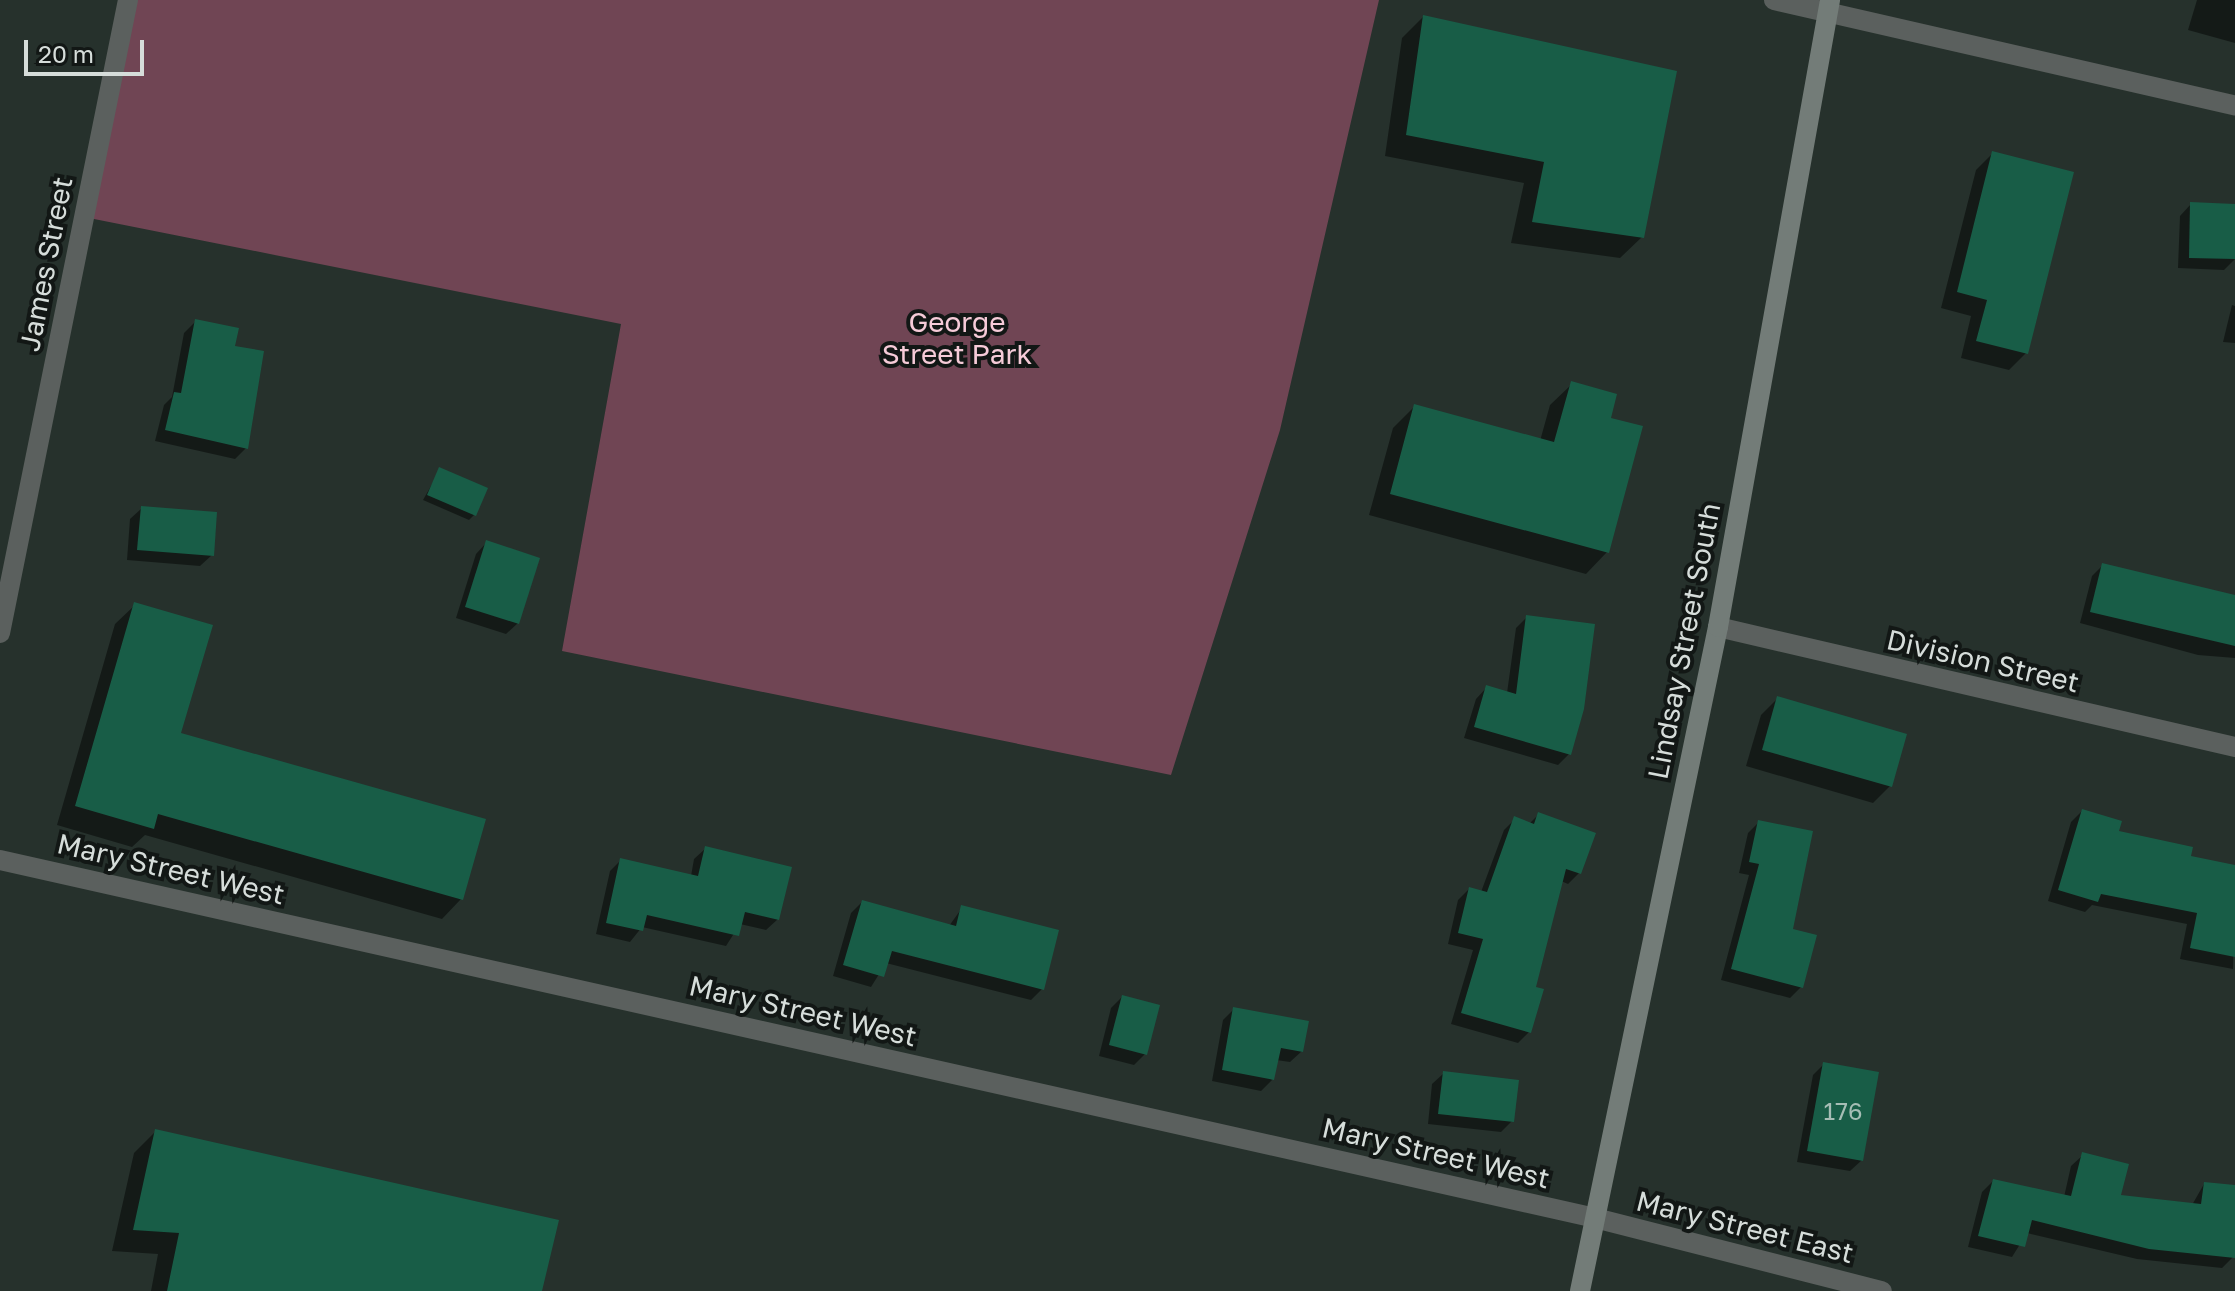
<!DOCTYPE html>
<style>
body{margin:0}
#map{position:relative;width:2235px;height:1291px;overflow:hidden;background:#26312c;font-family:"Golos Text",sans-serif}
div>[style]{position:absolute}
[style*='--x']{left:calc(var(--x)*1px);top:calc(var(--y)*1px);width:calc(var(--w)*1px);rotate:calc(var(--a)*1deg)}
.green>*{inset:0;background:#704554}
.shadow>*{inset:0;background:#0007}
.building>*{inset:0;background:#185d47}
.minor>*{height:20px;margin:-10px;padding:0 10px;transform-origin:10px;border-radius:10px;background:#5b605e}
.tertiary>*{height:20px;margin:-10px;padding:0 10px;transform-origin:10px;border-radius:10px;background:#5b605e}
.secondary>*{height:20px;margin:-10px;padding:0 10px;transform-origin:10px;border-radius:10px;background:#737c78}
span{translate:-50% -50%;white-space:nowrap;text-align:center;line-height:1.15;-webkit-text-stroke:8px #121715;paint-order:stroke}
.number-label{font-size:24px;color:#a6bdb5}
.number-label span{-webkit-text-stroke-width:0}
.street-label{font-size:28px;color:#d6ddda}
.park-label{font-size:28px;color:#f6cbd8}
.scale{position:absolute;left:24px;top:40px;width:120px;height:36px;box-sizing:border-box;border:4px solid #d6ddda;border-top:0;padding-left:10px;font-size:24px;line-height:28px;white-space:nowrap;color:#d6ddda;-webkit-text-stroke:6px #121715;paint-order:stroke}
</style>
<div id="map">
<div class="green">
<div style="clip-path:polygon(125px 0,1379px 0,1280px 430px,1171px 775px,562px 651px,621px 324px,79px 216px)"></div>
</div>
<div class="shadow">
<div style="clip-path:polygon(2197px 0,2235px 0,2235px 43px,2188px 30px)"></div>
<div style="clip-path:polygon(1423px 17px,1642px 237px,1620px 258px,1511px 243px,1524px 183px,1385px 156px,1402px 38px)"></div>
<div style="clip-path:polygon(1993px 153px,2026px 353px,2009px 370px,1961px 358px,1971px 316px,1941px 308px,1976px 170px)"></div>
<div style="clip-path:polygon(2191px 204px,2235px 206px,2235px 259px,2224px 270px,2178px 268px,2180px 216px)"></div>
<div style="clip-path:polygon(2232px 305px,2235px 306px,2235px 343px,2223px 342px)"></div>
<div style="clip-path:polygon(195px 322px,233px 347px,246px 448px,235px 459px,155px 441px,164px 405px,172px 397px,184px 333px)"></div>
<div style="clip-path:polygon(1572px 384px,1608px 419px,1607px 552px,1586px 574px,1369px 515px,1393px 428px,1414px 407px,1540px 441px,1550px 405px)"></div>
<div style="clip-path:polygon(440px 470px,474px 515px,469px 520px,423px 500px)"></div>
<div style="clip-path:polygon(142px 508px,212px 555px,200px 566px,127px 560px,130px 519px)"></div>
<div style="clip-path:polygon(487px 542px,518px 623px,506px 634px,456px 618px,476px 554px)"></div>
<div style="clip-path:polygon(2103px 565px,2235px 597px,2235px 658px,2198px 655px,2080px 623px,2092px 576px)"></div>
<div style="clip-path:polygon(135px 605px,179px 735px,461px 899px,442px 919px,145px 835px,132px 847px,57px 825px,115px 624px)"></div>
<div style="clip-path:polygon(1527px 617px,1569px 754px,1558px 765px,1464px 738px,1476px 699px,1487px 687px,1507px 693px,1516px 628px)"></div>
<div style="clip-path:polygon(1778px 698px,1890px 786px,1873px 803px,1746px 766px,1761px 715px)"></div>
<div style="clip-path:polygon(2082px 811px,2116px 833px,2188px 858px,2235px 866px,2233px 969px,2180px 959px,2187px 924px,2092px 905px,2085px 912px,2048px 901px,2071px 822px)"></div>
<div style="clip-path:polygon(1539px 814px,1579px 873px,1568px 884px,1561px 881px,1534px 988px,1529px 1032px,1518px 1043px,1451px 1024px,1473px 950px,1448px 944px,1458px 900px,1469px 889px,1481px 892px,1504px 830px,1515px 819px,1529px 824px)"></div>
<div style="clip-path:polygon(1759px 822px,1801px 987px,1790px 998px,1721px 980px,1749px 875px,1739px 873px,1748px 833px)"></div>
<div style="clip-path:polygon(706px 848px,778px 919px,766px 930px,740px 924px,726px 946px,642px 927px,630px 942px,596px 934px,610px 871px,621px 860px,691px 876px,694px 859px)"></div>
<div style="clip-path:polygon(862px 902px,949px 926px,962px 908px,1042px 989px,1031px 1000px,886px 963px,871px 987px,833px 976px,851px 913px)"></div>
<div style="clip-path:polygon(1122px 997px,1145px 1054px,1134px 1065px,1099px 1056px,1111px 1008px)"></div>
<div style="clip-path:polygon(1234px 1009px,1302px 1051px,1290px 1062px,1276px 1060px,1273px 1079px,1261px 1091px,1212px 1081px,1223px 1020px)"></div>
<div style="clip-path:polygon(1824px 1064px,1862px 1160px,1850px 1171px,1797px 1162px,1813px 1075px)"></div>
<div style="clip-path:polygon(1444px 1073px,1512px 1121px,1501px 1132px,1428px 1124px,1432px 1084px)"></div>
<div style="clip-path:polygon(156px 1131px,540px 1291px,151px 1291px,158px 1254px,112px 1251px,134px 1153px)"></div>
<div style="clip-path:polygon(2083px 1155px,2119px 1197px,2192px 1205px,2204px 1184px,2235px 1187px,2233px 1257px,2222px 1268px,2137px 1259px,2027px 1233px,2012px 1257px,1968px 1247px,1982px 1192px,1993px 1181px,2064px 1197px,2071px 1166px)"></div>
</div>
<div class="building">
<div style="clip-path:polygon(1423px 15px,1677px 71px,1644px 238px,1532px 222px,1544px 162px,1406px 135px)"></div>
<div style="clip-path:polygon(1992px 151px,2074px 172px,2028px 354px,1976px 341px,1987px 300px,1957px 292px)"></div>
<div style="clip-path:polygon(2190px 202px,2235px 204px,2235px 259px,2189px 258px)"></div>
<div style="clip-path:polygon(195px 319px,239px 328px,235px 346px,264px 351px,248px 449px,165px 430px,174px 392px,181px 393px)"></div>
<div style="clip-path:polygon(1571px 381px,1617px 394px,1611px 418px,1643px 426px,1609px 553px,1390px 494px,1414px 404px,1554px 442px)"></div>
<div style="clip-path:polygon(439px 467px,488px 488px,476px 516px,427px 495px)"></div>
<div style="clip-path:polygon(141px 506px,217px 512px,214px 556px,137px 550px)"></div>
<div style="clip-path:polygon(486px 540px,540px 558px,519px 624px,465px 607px)"></div>
<div style="clip-path:polygon(2102px 563px,2235px 595px,2235px 646px,2090px 612px)"></div>
<div style="clip-path:polygon(134px 602px,213px 625px,181px 733px,486px 819px,463px 900px,158px 814px,154px 829px,75px 806px)"></div>
<div style="clip-path:polygon(1526px 615px,1595px 624px,1584px 709px,1571px 755px,1474px 727px,1486px 685px,1516px 694px)"></div>
<div style="clip-path:polygon(1777px 696px,1907px 734px,1892px 787px,1762px 750px)"></div>
<div style="clip-path:polygon(2082px 809px,2122px 821px,2119px 831px,2193px 847px,2191px 856px,2235px 865px,2235px 957px,2190px 948px,2197px 913px,2101px 894px,2098px 902px,2058px 890px)"></div>
<div style="clip-path:polygon(1538px 812px,1596px 833px,1581px 874px,1566px 869px,1536px 987px,1544px 989px,1531px 1033px,1461px 1013px,1483px 939px,1458px 933px,1469px 887px,1487px 892px,1514px 816px,1534px 824px)"></div>
<div style="clip-path:polygon(1758px 820px,1813px 831px,1793px 929px,1817px 935px,1803px 988px,1731px 969px,1759px 864px,1749px 862px)"></div>
<div style="clip-path:polygon(705px 846px,792px 867px,779px 920px,745px 912px,739px 936px,647px 915px,643px 931px,606px 923px,620px 858px,698px 876px)"></div>
<div style="clip-path:polygon(862px 900px,956px 926px,961px 905px,1059px 930px,1044px 990px,892px 951px,884px 977px,843px 965px)"></div>
<div style="clip-path:polygon(1122px 995px,1160px 1005px,1147px 1055px,1109px 1045px)"></div>
<div style="clip-path:polygon(1233px 1007px,1309px 1021px,1303px 1052px,1281px 1048px,1274px 1080px,1222px 1070px)"></div>
<div style="clip-path:polygon(1823px 1062px,1879px 1072px,1863px 1161px,1807px 1151px)"></div>
<div style="clip-path:polygon(1443px 1071px,1519px 1080px,1514px 1122px,1438px 1114px)"></div>
<div style="clip-path:polygon(155px 1129px,559px 1220px,542px 1291px,167px 1291px,179px 1233px,133px 1230px)"></div>
<div style="clip-path:polygon(2082px 1152px,2129px 1164px,2121px 1195px,2201px 1204px,2204px 1182px,2235px 1185px,2235px 1258px,2149px 1249px,2032px 1220px,2025px 1247px,1978px 1236px,1993px 1179px,2071px 1196px)"></div>
</div>
<div class="minor">
<div style="--x:1774;--y:0;--w:473;--a:12.9"></div>
<div style="--x:1718;--y:627;--w:531;--a:13.07"></div>
<div style="--x:0;--y:633;--w:646;--a:-78.57"></div>
<div style="--x:1595;--y:1218;--w:296;--a:14.3"></div>
</div>
<div class="tertiary">
<div style="--x:0;--y:860;--w:1635;--a:12.65"></div>
</div>
<div class="secondary">
<div style="--x:1580;--y:1291;--w:678;--a:-78.26"></div>
<div style="--x:1718;--y:627;--w:637;--a:-79.87"></div>
</div>
<div class="number-label">
<span style="left:1843px;top:1111px">176</span>
</div>
<div class="street-label">
<span style="left:46px;top:264px;rotate:-79deg">James Street</span>
<span style="left:1684px;top:641px;rotate:-79deg">Lindsay Street South</span>
<span style="left:1983px;top:661px;rotate:13deg">Division Street</span>
<span style="left:171px;top:869px;rotate:13deg">Mary Street West</span>
<span style="left:803px;top:1011px;rotate:13deg">Mary Street West</span>
<span style="left:1436px;top:1153px;rotate:13deg">Mary Street West</span>
<span style="left:1745px;top:1227px;rotate:14deg">Mary Street East</span>
</div>
<div class="park-label">
<span style="left:957px;top:338px">George<br>Street Park</span>
</div>
<div class="scale">20 m</div>
</div>
